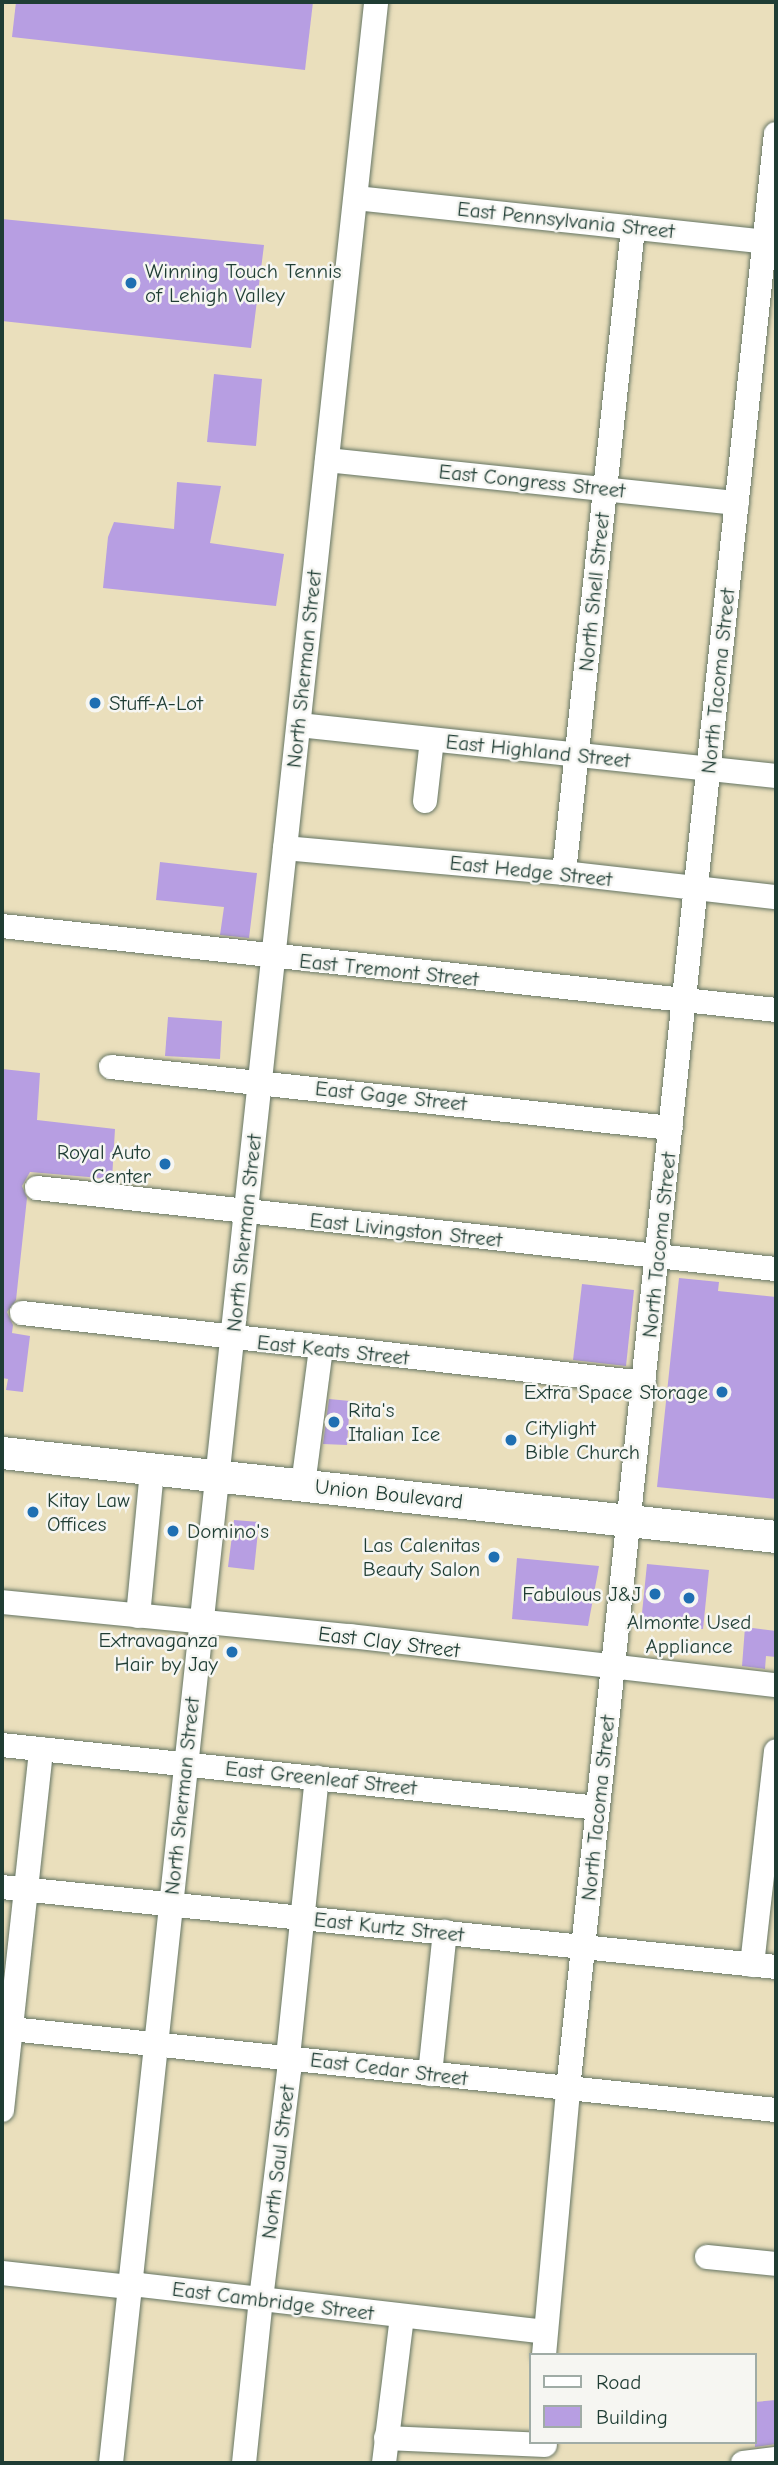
<!DOCTYPE html>
<style>
body{margin:0}
#map{position:relative;width:778px;height:2465px;overflow:hidden;background:#eadfbc;font-family:"Comic Neue",sans-serif}
div>[style]{position:absolute}
[style*='--x']{left:calc(var(--x)*1px);top:calc(var(--y)*1px);width:calc(var(--w)*1px);rotate:calc(var(--a)*1deg)}
.building>*{inset:0;background:#b79ee2}
.roads{filter:drop-shadow(0 0 2px #667664) drop-shadow(0 0 2px #667664)}
.minor>*{height:24px;margin:-12px;padding:0 12px;transform-origin:12px;border-radius:12px;background:#fff}
.major>*{height:32px;margin:-16px;padding:0 16px;transform-origin:16px;border-radius:16px;background:#fff}
.dots>*{width:19px;height:19px;translate:-50% -50%;box-sizing:border-box;border:4px solid #f6f6f2;border-radius:50%}
span{translate:-50% -50%;white-space:nowrap;text-align:center;line-height:1.15;-webkit-text-stroke:5px #f6f6f2;paint-order:stroke}
.street-label{font-size:21px;color:#1f3d34}
.poi-label{font-size:21px;color:#1f3d34}
.left{translate:0 -50%;text-align:left}
.right{translate:-100% -50%;text-align:right}
.frame{position:absolute;inset:0;border:4px solid #1f3d34;pointer-events:none}
.legend{position:absolute;left:529px;top:2353px;width:228px;height:91px;box-sizing:border-box;background:#f6f6f2;border:2px solid #a0aca6;margin:0;padding:9px 12px;list-style:none;font-size:21px;color:#1f3d34}
.legend li{display:flex;align-items:center;gap:14px;height:35px}
.legend b{width:35px;border:2px solid #a0aca6}
</style>
<div id="map">
<div class="building">
<div style="clip-path:polygon(16px 2px,313px 2px,305px 70px,12px 37px)"></div>
<div style="clip-path:polygon(2px 219px,264px 245px,251px 348px,2px 321px)"></div>
<div style="clip-path:polygon(214px 374px,262px 379px,256px 446px,207px 442px)"></div>
<div style="clip-path:polygon(177px 482px,221px 486px,210px 543px,284px 554px,276px 606px,103px 588px,108px 537px,114px 522px,174px 529px)"></div>
<div style="clip-path:polygon(160px 862px,257px 873px,249px 938px,220px 935px,224px 907px,156px 900px)"></div>
<div style="clip-path:polygon(168px 1017px,222px 1021px,220px 1059px,165px 1056px)"></div>
<div style="clip-path:polygon(2px 1069px,40px 1073px,37px 1120px,115px 1129px,112px 1179px,30px 1172px,22px 1186px,27px 1198px,16px 1300px,7px 1312px,13px 1325px,12px 1333px,30px 1336px,23px 1392px,6px 1390px,8px 1379px,2px 1378px)"></div>
<div style="clip-path:polygon(679px 1278px,719px 1282px,718px 1291px,776px 1297px,776px 1499px,657px 1487px)"></div>
<div style="clip-path:polygon(582px 1284px,634px 1290px,626px 1366px,573px 1360px)"></div>
<div style="clip-path:polygon(329px 1399px,350px 1401px,347px 1445px,323px 1444px)"></div>
<div style="clip-path:polygon(234px 1520px,259px 1522px,254px 1570px,228px 1567px)"></div>
<div style="clip-path:polygon(517px 1558px,599px 1566px,588px 1626px,512px 1619px)"></div>
<div style="clip-path:polygon(647px 1564px,709px 1570px,703px 1629px,641px 1623px)"></div>
<div style="clip-path:polygon(745px 1627px,776px 1631px,776px 1657px,766px 1656px,765px 1669px,742px 1666px)"></div>
<div style="clip-path:polygon(776px 2400px,776px 2444px,755px 2447px,755px 2402px)"></div>
</div>
<div class="roads">
<div class="minor">
<div style="--x:356;--y:198;--w:422;--a:6.1"></div>
<div style="--x:327;--y:460;--w:412;--a:6"></div>
<div style="--x:299;--y:725;--w:480;--a:6.1"></div>
<div style="--x:425;--y:801;--w:61;--a:-83.5"></div>
<div style="--x:285;--y:848;--w:280;--a:5.1"></div>
<div style="--x:564;--y:873;--w:213;--a:6.5"></div>
<div style="--x:564;--y:873;--w:649;--a:-83.89"></div>
<div style="--x:2;--y:926;--w:779;--a:6.19"></div>
<div style="--x:111;--y:1067;--w:563;--a:6.22"></div>
<div style="--x:37;--y:1188;--w:743;--a:6.26"></div>
<div style="--x:22;--y:1313;--w:626;--a:6.42"></div>
<div style="--x:303;--y:1485;--w:137;--a:-82.5"></div>
<div style="--x:2;--y:1602;--w:350;--a:5.6"></div>
<div style="--x:350;--y:1636;--w:429;--a:6.6"></div>
<div style="--x:138;--y:1616;--w:147;--a:-84.5"></div>
<div style="--x:2;--y:1745;--w:599;--a:6.03"></div>
<div style="--x:2;--y:1887;--w:778;--a:5.9"></div>
<div style="--x:752;--y:1965;--w:215;--a:-83.6"></div>
<div style="--x:2;--y:2028;--w:778;--a:6.05"></div>
<div style="--x:430;--y:2074;--w:143;--a:-84"></div>
<div style="--x:2;--y:2110;--w:363;--a:-83.8"></div>
<div style="--x:707;--y:2257;--w:69;--a:5.8"></div>
<div style="--x:2;--y:2273;--w:128;--a:6.3"></div>
<div style="--x:129;--y:2287;--w:11;--a:-10"></div>
<div style="--x:140;--y:2285;--w:407;--a:6.6"></div>
<div style="--x:544;--y:2355;--w:267;--a:-84.8"></div>
<div style="--x:568;--y:2089;--w:1966;--a:-83.93"></div>
<div style="--x:386;--y:2438;--w:159;--a:2.5"></div>
<div style="--x:111;--y:2463;--w:2475;--a:-83.85"></div>
<div style="--x:244;--y:2463;--w:165;--a:-84.1"></div>
<div style="--x:261;--y:2299;--w:231;--a:-83"></div>
<div style="--x:289;--y:2070;--w:13;--a:-94"></div>
<div style="--x:288;--y:2057;--w:281;--a:-84.1"></div>
<div style="--x:384;--y:2463;--w:148;--a:-83"></div>
<div style="--x:743;--y:2463;--w:33;--a:-7"></div>
</div>
<div class="major">
<div style="--x:2;--y:1453;--w:779;--a:6.19"></div>
</div>
</div>
<div class="dots">
<div style="left:131px;top:283px;background:#1f6fb2"></div>
<div style="left:95px;top:703px;background:#1f6fb2"></div>
<div style="left:165px;top:1164px;background:#1f6fb2"></div>
<div style="left:722px;top:1392px;background:#1f6fb2"></div>
<div style="left:334px;top:1422px;background:#1f6fb2"></div>
<div style="left:511px;top:1440px;background:#1f6fb2"></div>
<div style="left:33px;top:1512px;background:#1f6fb2"></div>
<div style="left:173px;top:1531px;background:#1f6fb2"></div>
<div style="left:494px;top:1557px;background:#1f6fb2"></div>
<div style="left:655px;top:1594px;background:#1f6fb2"></div>
<div style="left:689px;top:1598px;background:#1f6fb2"></div>
<div style="left:232px;top:1652px;background:#1f6fb2"></div>
</div>
<div class="street-label">
<span style="left:566px;top:220px;rotate:6deg">East Pennsylvania Street</span>
<span style="left:532px;top:481px;rotate:6deg">East Congress Street</span>
<span style="left:594px;top:592px;rotate:-84deg">North Shell Street</span>
<span style="left:304px;top:669px;rotate:-84deg">North Sherman Street</span>
<span style="left:718px;top:681px;rotate:-84deg">North Tacoma Street</span>
<span style="left:538px;top:751px;rotate:6deg">East Highland Street</span>
<span style="left:531px;top:871px;rotate:6deg">East Hedge Street</span>
<span style="left:389px;top:970px;rotate:6deg">East Tremont Street</span>
<span style="left:391px;top:1096px;rotate:6deg">East Gage Street</span>
<span style="left:406px;top:1230px;rotate:6deg">East Livingston Street</span>
<span style="left:244px;top:1233px;rotate:-84deg">North Sherman Street</span>
<span style="left:659px;top:1245px;rotate:-84deg">North Tacoma Street</span>
<span style="left:333px;top:1350px;rotate:6deg">East Keats Street</span>
<span style="left:389px;top:1494px;rotate:6deg">Union Boulevard</span>
<span style="left:389px;top:1642px;rotate:7deg">East Clay Street</span>
<span style="left:321px;top:1778px;rotate:6deg">East Greenleaf Street</span>
<span style="left:182px;top:1796px;rotate:-84deg">North Sherman Street</span>
<span style="left:598px;top:1808px;rotate:-84deg">North Tacoma Street</span>
<span style="left:389px;top:1927px;rotate:6deg">East Kurtz Street</span>
<span style="left:389px;top:2069px;rotate:7deg">East Cedar Street</span>
<span style="left:278px;top:2162px;rotate:-83deg">North Saul Street</span>
<span style="left:273px;top:2301px;rotate:7deg">East Cambridge Street</span>
</div>
<div class="poi-label">
<span class="left" style="left:145px;top:283px">Winning Touch Tennis<br>of Lehigh Valley</span>
<span class="left" style="left:109px;top:703px">Stuff-A-Lot</span>
<span class="right" style="left:151px;top:1164px">Royal Auto<br>Center</span>
<span class="right" style="left:708px;top:1392px">Extra Space Storage</span>
<span class="left" style="left:348px;top:1422px">Rita's<br>Italian Ice</span>
<span class="left" style="left:525px;top:1440px">Citylight<br>Bible Church</span>
<span class="left" style="left:47px;top:1512px">Kitay Law<br>Offices</span>
<span class="left" style="left:187px;top:1531px">Domino's</span>
<span class="right" style="left:480px;top:1557px">Las Calenitas<br>Beauty Salon</span>
<span class="right" style="left:641px;top:1594px">Fabulous J&amp;J</span>
<span style="left:689px;top:1634px">Almonte Used<br>Appliance</span>
<span class="right" style="left:218px;top:1652px">Extravaganza<br>Hair by Jay</span>
</div>
<div class="frame"></div>
<ul class="legend">
<li><b style="height:9px;background:#fff"></b>Road</li>
<li><b style="height:19px;background:#b79ee2"></b>Building</li>
</ul>
</div>
